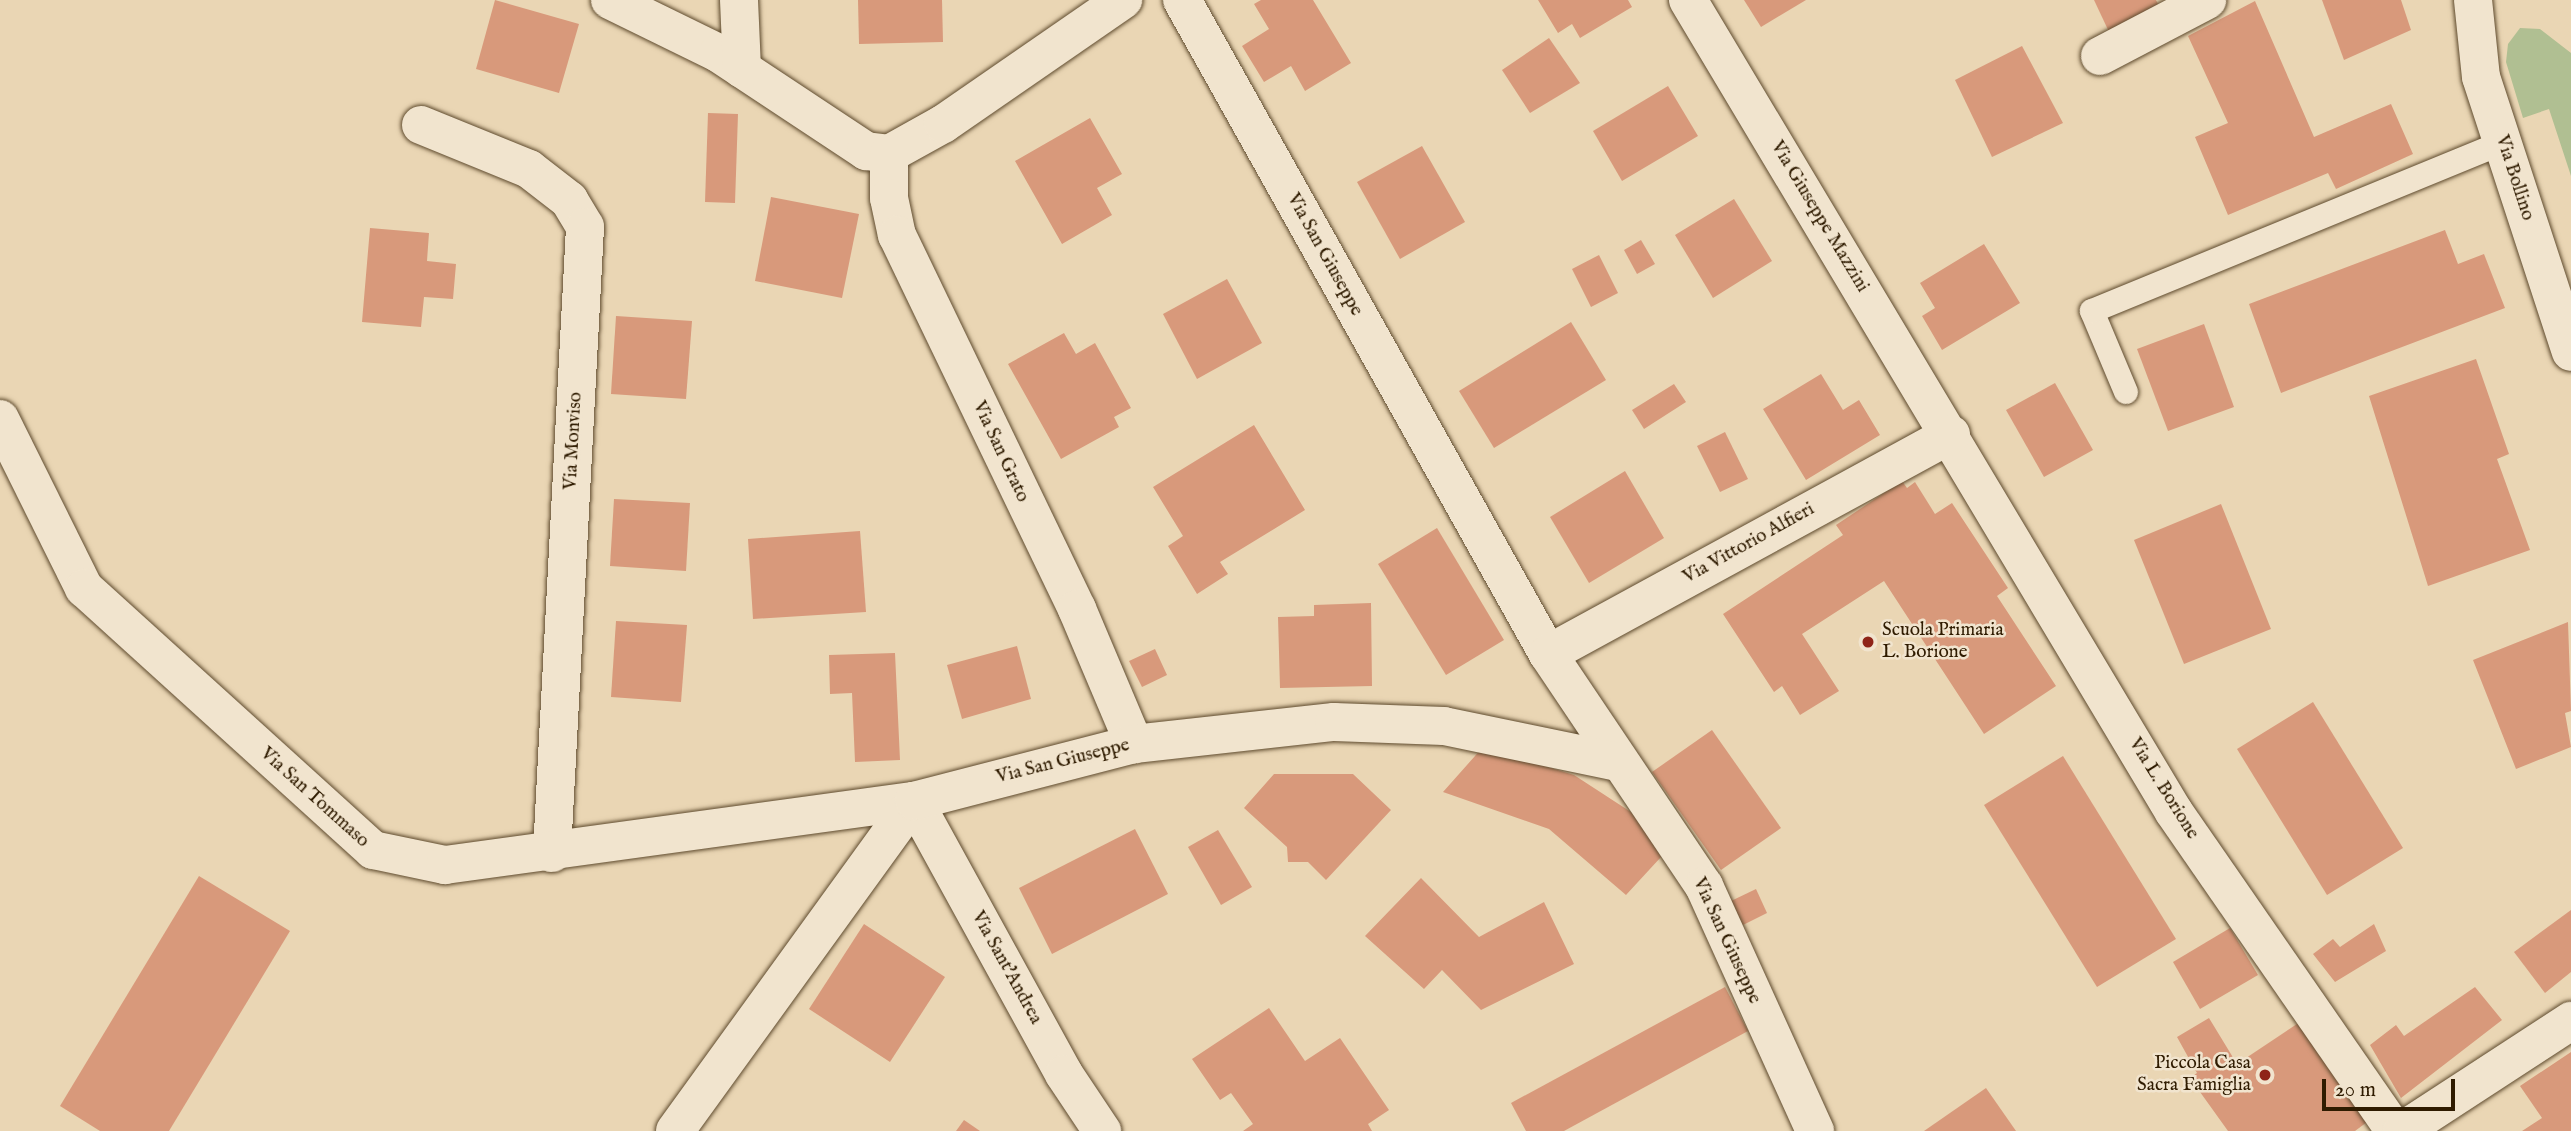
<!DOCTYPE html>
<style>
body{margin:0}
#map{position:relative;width:2571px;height:1131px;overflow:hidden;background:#ead6b4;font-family:"IM FELL English",serif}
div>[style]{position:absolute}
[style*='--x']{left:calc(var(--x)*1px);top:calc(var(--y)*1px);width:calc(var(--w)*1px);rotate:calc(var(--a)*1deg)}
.green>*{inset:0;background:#b0bf92}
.building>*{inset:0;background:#d8997b}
.roads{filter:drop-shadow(0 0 2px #5e4a2d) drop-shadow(0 0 2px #5e4a2d)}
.service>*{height:24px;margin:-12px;padding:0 12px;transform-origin:12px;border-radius:12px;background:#f1e4ce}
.minor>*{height:38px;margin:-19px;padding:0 19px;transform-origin:19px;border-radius:19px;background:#f1e4ce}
.dots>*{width:19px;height:19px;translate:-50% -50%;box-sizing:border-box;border:4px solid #f1e4ce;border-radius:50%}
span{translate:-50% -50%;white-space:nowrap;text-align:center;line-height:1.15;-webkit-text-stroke:5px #f1e4ce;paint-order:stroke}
.street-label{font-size:19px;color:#2f1b00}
.poi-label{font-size:19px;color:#2f1b00}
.left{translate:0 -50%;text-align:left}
.right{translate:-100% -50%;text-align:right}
.scale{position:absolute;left:2322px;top:1079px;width:133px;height:32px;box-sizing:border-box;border:4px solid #2f1b00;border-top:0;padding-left:9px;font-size:21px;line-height:24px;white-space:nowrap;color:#2f1b00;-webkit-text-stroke:5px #f1e4ce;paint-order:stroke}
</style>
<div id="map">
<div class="green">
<div style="clip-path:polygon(2520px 28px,2540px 29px,2571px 53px,2571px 176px,2549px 109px,2523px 118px,2506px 62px,2508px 44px)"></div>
</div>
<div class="building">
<div style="clip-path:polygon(495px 0,579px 24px,559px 93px,476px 69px)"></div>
<div style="clip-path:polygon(858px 0,942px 0,943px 42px,859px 44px)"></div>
<div style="clip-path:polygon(1261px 0,1313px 0,1351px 63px,1305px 91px,1291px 66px,1264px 82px,1242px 46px,1269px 29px,1254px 4px)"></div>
<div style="clip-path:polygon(1538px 0,1628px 0,1632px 7px,1580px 38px,1572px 24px,1558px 33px)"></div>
<div style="clip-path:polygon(1744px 0,1806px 0,1761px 27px)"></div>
<div style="clip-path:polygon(2094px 0,2156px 0,2161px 10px,2110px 34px)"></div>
<div style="clip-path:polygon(2322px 0,2401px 0,2411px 30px,2344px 60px)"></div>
<div style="clip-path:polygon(2255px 1px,2314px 137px,2391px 104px,2413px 154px,2336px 189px,2328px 173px,2228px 215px,2195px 137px,2228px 123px,2188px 36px)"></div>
<div style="clip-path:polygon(1549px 38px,1580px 83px,1530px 113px,1502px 70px)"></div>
<div style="clip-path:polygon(2022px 46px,2063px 123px,1992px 157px,1955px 80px)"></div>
<div style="clip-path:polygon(1668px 86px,1698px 136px,1622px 181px,1593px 131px)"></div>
<div style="clip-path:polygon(708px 113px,738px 114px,735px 203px,705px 202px)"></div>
<div style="clip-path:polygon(1090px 118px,1122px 174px,1097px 188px,1112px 215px,1062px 244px,1015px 161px)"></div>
<div style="clip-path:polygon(1422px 146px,1465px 222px,1400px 259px,1357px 182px)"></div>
<div style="clip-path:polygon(771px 197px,859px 214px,842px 298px,755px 281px)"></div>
<div style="clip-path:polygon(1734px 199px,1772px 261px,1713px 298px,1675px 235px)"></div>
<div style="clip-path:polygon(370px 228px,429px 233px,427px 261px,456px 264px,453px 299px,424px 297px,421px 327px,362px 322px)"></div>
<div style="clip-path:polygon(2445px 230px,2458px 264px,2484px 254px,2505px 308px,2281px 393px,2249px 304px)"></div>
<div style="clip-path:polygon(1641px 240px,1655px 264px,1637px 274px,1624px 250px)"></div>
<div style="clip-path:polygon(1984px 244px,2020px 303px,1942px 350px,1922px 316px,1935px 308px,1920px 283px)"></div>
<div style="clip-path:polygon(1599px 255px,1618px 293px,1591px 307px,1572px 269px)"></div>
<div style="clip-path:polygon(1227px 279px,1262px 343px,1197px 379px,1163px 314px)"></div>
<div style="clip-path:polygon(616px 316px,692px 321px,686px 399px,611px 394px)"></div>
<div style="clip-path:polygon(1571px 322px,1606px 380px,1494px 448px,1459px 391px)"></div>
<div style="clip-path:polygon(2204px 324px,2234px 407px,2168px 431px,2137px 349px)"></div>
<div style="clip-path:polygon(1064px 333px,1076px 354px,1095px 343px,1131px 408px,1114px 417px,1119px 427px,1061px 459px,1008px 364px)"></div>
<div style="clip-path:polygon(2476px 359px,2509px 454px,2497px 459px,2530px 550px,2428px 586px,2369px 396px)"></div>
<div style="clip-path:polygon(1821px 374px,1843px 410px,1859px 400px,1880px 435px,1806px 480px,1763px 409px)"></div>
<div style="clip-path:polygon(2055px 383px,2093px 450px,2044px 477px,2006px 410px)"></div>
<div style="clip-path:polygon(1674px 384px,1686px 402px,1644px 429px,1632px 410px)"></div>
<div style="clip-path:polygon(1254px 425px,1305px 510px,1220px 562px,1228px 574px,1197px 594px,1168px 546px,1183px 536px,1153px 487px)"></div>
<div style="clip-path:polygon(1725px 432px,1748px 479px,1720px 492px,1697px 446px)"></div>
<div style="clip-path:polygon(1625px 471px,1664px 538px,1589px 583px,1550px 517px)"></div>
<div style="clip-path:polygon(1902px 481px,1907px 488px,1915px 482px,1935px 514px,1952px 503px,2008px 588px,1997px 596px,2056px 686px,1984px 734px,1884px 581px,1802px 634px,1839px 691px,1800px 715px,1782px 686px,1774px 692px,1723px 614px,1843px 535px,1836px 525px)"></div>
<div style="clip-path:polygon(614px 499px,690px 503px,686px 571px,610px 566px)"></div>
<div style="clip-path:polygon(2221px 504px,2271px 629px,2184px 664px,2134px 540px)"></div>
<div style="clip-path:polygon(1437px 528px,1504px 640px,1446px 675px,1378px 564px)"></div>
<div style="clip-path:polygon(860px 531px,866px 612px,753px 619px,748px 539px)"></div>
<div style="clip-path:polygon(1371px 603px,1372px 686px,1280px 688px,1278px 617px,1314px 616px,1314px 605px)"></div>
<div style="clip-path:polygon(616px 621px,687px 625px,681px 702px,611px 697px)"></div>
<div style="clip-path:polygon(2568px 622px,2571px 711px,2565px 713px,2571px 747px,2516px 769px,2473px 660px)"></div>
<div style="clip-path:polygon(1017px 646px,1031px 699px,962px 719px,947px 665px)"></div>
<div style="clip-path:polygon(1155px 649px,1167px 675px,1142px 687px,1129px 661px)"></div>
<div style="clip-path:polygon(895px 653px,900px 760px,855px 762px,852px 693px,830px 694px,829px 655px)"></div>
<div style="clip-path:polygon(2313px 702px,2403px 848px,2327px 895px,2237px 749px)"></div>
<div style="clip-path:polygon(1712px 730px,1781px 828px,1721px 870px,1652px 772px)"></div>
<div style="clip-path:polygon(1483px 747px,1574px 775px,1637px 816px,1661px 857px,1626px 895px,1549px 829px,1443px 792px)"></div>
<div style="clip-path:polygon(2063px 756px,2176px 939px,2097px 987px,1984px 805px)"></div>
<div style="clip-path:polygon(1274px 774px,1353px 774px,1391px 810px,1326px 880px,1308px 862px,1288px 862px,1287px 847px,1244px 808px)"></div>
<div style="clip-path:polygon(1135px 829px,1168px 894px,1052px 954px,1019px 888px)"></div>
<div style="clip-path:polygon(1218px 830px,1252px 887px,1221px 905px,1188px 847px)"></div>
<div style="clip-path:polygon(199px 876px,290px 931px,169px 1131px,100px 1131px,60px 1106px)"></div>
<div style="clip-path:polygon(1421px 878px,1479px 937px,1544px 902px,1574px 964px,1481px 1010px,1442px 970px,1424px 989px,1365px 936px)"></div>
<div style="clip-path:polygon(1756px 889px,1767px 913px,1743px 925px,1731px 901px)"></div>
<div style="clip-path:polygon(2571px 910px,2571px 972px,2545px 993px,2514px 952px)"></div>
<div style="clip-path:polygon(864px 924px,945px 977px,890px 1062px,809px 1009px)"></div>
<div style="clip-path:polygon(2374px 924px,2386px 951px,2335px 982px,2313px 954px,2333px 939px,2340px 947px)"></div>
<div style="clip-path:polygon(2230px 928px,2258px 975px,2200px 1009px,2173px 962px)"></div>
<div style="clip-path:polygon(1725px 987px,1748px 1031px,1564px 1131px,1526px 1131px,1511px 1103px)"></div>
<div style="clip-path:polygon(2475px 987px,2502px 1020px,2401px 1098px,2370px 1045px,2396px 1025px,2404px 1036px)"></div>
<div style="clip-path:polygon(1269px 1008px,1305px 1061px,1340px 1038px,1389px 1110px,1368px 1124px,1372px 1131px,1243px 1131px,1253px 1124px,1231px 1093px,1220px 1100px,1192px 1059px)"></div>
<div style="clip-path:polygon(2209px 1018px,2237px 1064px,2300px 1022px,2367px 1122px,2355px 1131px,2228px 1131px,2190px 1078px,2197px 1073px,2177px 1037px)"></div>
<div style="clip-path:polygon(2571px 1052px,2571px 1131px,2522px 1131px,2542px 1118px,2520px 1086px)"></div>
<div style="clip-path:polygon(1986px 1088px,2016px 1131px,1924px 1131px)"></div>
<div style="clip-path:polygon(964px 1120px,980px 1131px,956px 1131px)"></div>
</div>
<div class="roads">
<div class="service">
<div style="--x:2126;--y:392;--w:88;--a:-112.8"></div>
<div style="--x:2092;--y:311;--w:443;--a:-22.3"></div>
</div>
<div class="minor">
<div style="--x:610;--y:0;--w:120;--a:26.1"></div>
<div style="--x:718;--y:53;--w:178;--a:33.5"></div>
<div style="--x:866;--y:151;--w:23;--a:7"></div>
<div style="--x:889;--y:154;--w:62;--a:-29.1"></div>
<div style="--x:943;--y:124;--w:219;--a:-34.6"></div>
<div style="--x:739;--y:0;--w:69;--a:87.5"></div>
<div style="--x:1182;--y:0;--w:749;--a:60.77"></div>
<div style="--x:1548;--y:654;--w:280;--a:56.1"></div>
<div style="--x:1704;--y:886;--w:269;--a:65.6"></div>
<div style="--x:1688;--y:0;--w:946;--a:59.1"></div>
<div style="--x:2174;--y:812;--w:388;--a:55.3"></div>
<div style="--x:2473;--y:0;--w:77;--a:84.1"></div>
<div style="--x:2481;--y:77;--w:289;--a:71.9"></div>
<div style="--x:2100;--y:56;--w:121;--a:-27.6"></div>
<div style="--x:421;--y:125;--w:117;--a:22.2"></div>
<div style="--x:529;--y:169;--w:51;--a:37.8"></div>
<div style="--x:569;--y:200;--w:31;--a:59"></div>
<div style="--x:585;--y:227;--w:627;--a:93.02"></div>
<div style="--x:889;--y:154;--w:44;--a:90"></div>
<div style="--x:889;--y:198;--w:38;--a:78"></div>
<div style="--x:897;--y:235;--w:415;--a:64.3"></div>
<div style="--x:1077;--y:609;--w:147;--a:67.1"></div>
<div style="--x:0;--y:419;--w:189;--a:63.6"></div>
<div style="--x:84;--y:588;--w:390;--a:42.2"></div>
<div style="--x:373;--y:850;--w:74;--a:11.8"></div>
<div style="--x:445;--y:865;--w:473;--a:-7.8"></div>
<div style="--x:914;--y:801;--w:311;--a:61.2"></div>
<div style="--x:1064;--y:1074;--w:69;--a:56.3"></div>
<div style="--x:1548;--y:654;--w:459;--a:-28.6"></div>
<div style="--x:675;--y:1131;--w:407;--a:-54.1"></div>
<div style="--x:914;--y:801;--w:227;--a:-14.5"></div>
<div style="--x:1134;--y:744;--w:201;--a:-6.3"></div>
<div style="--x:1334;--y:722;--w:110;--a:2.1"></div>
<div style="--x:1444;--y:726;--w:178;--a:11.7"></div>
<div style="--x:2402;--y:1131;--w:202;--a:-33.1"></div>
</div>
</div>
<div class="dots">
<div style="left:1868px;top:642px;background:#8f2418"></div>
<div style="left:2265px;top:1075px;background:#8f2418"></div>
</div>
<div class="street-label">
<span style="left:2514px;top:178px;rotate:72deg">Via Bollino</span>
<span style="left:1819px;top:217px;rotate:59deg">Via Giuseppe Mazzini</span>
<span style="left:1324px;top:255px;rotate:61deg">Via San Giuseppe</span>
<span style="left:574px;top:441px;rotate:-87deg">Via Monviso</span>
<span style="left:1000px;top:452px;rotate:65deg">Via San Grato</span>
<span style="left:1749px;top:544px;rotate:-29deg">Via Vittorio Alfieri</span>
<span style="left:1063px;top:762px;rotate:-14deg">Via San Giuseppe</span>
<span style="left:2163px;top:789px;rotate:58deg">Via L. Borione</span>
<span style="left:314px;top:798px;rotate:42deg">Via San Tommaso</span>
<span style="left:1726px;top:941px;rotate:65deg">Via San Giuseppe</span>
<span style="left:1006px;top:968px;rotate:61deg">Via Sant'Andrea</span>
</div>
<div class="poi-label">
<span class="left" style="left:1882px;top:642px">Scuola Primaria<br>L. Borione</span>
<span class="right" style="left:2251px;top:1075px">Piccola Casa<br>Sacra Famiglia</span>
</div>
<div class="scale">20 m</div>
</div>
